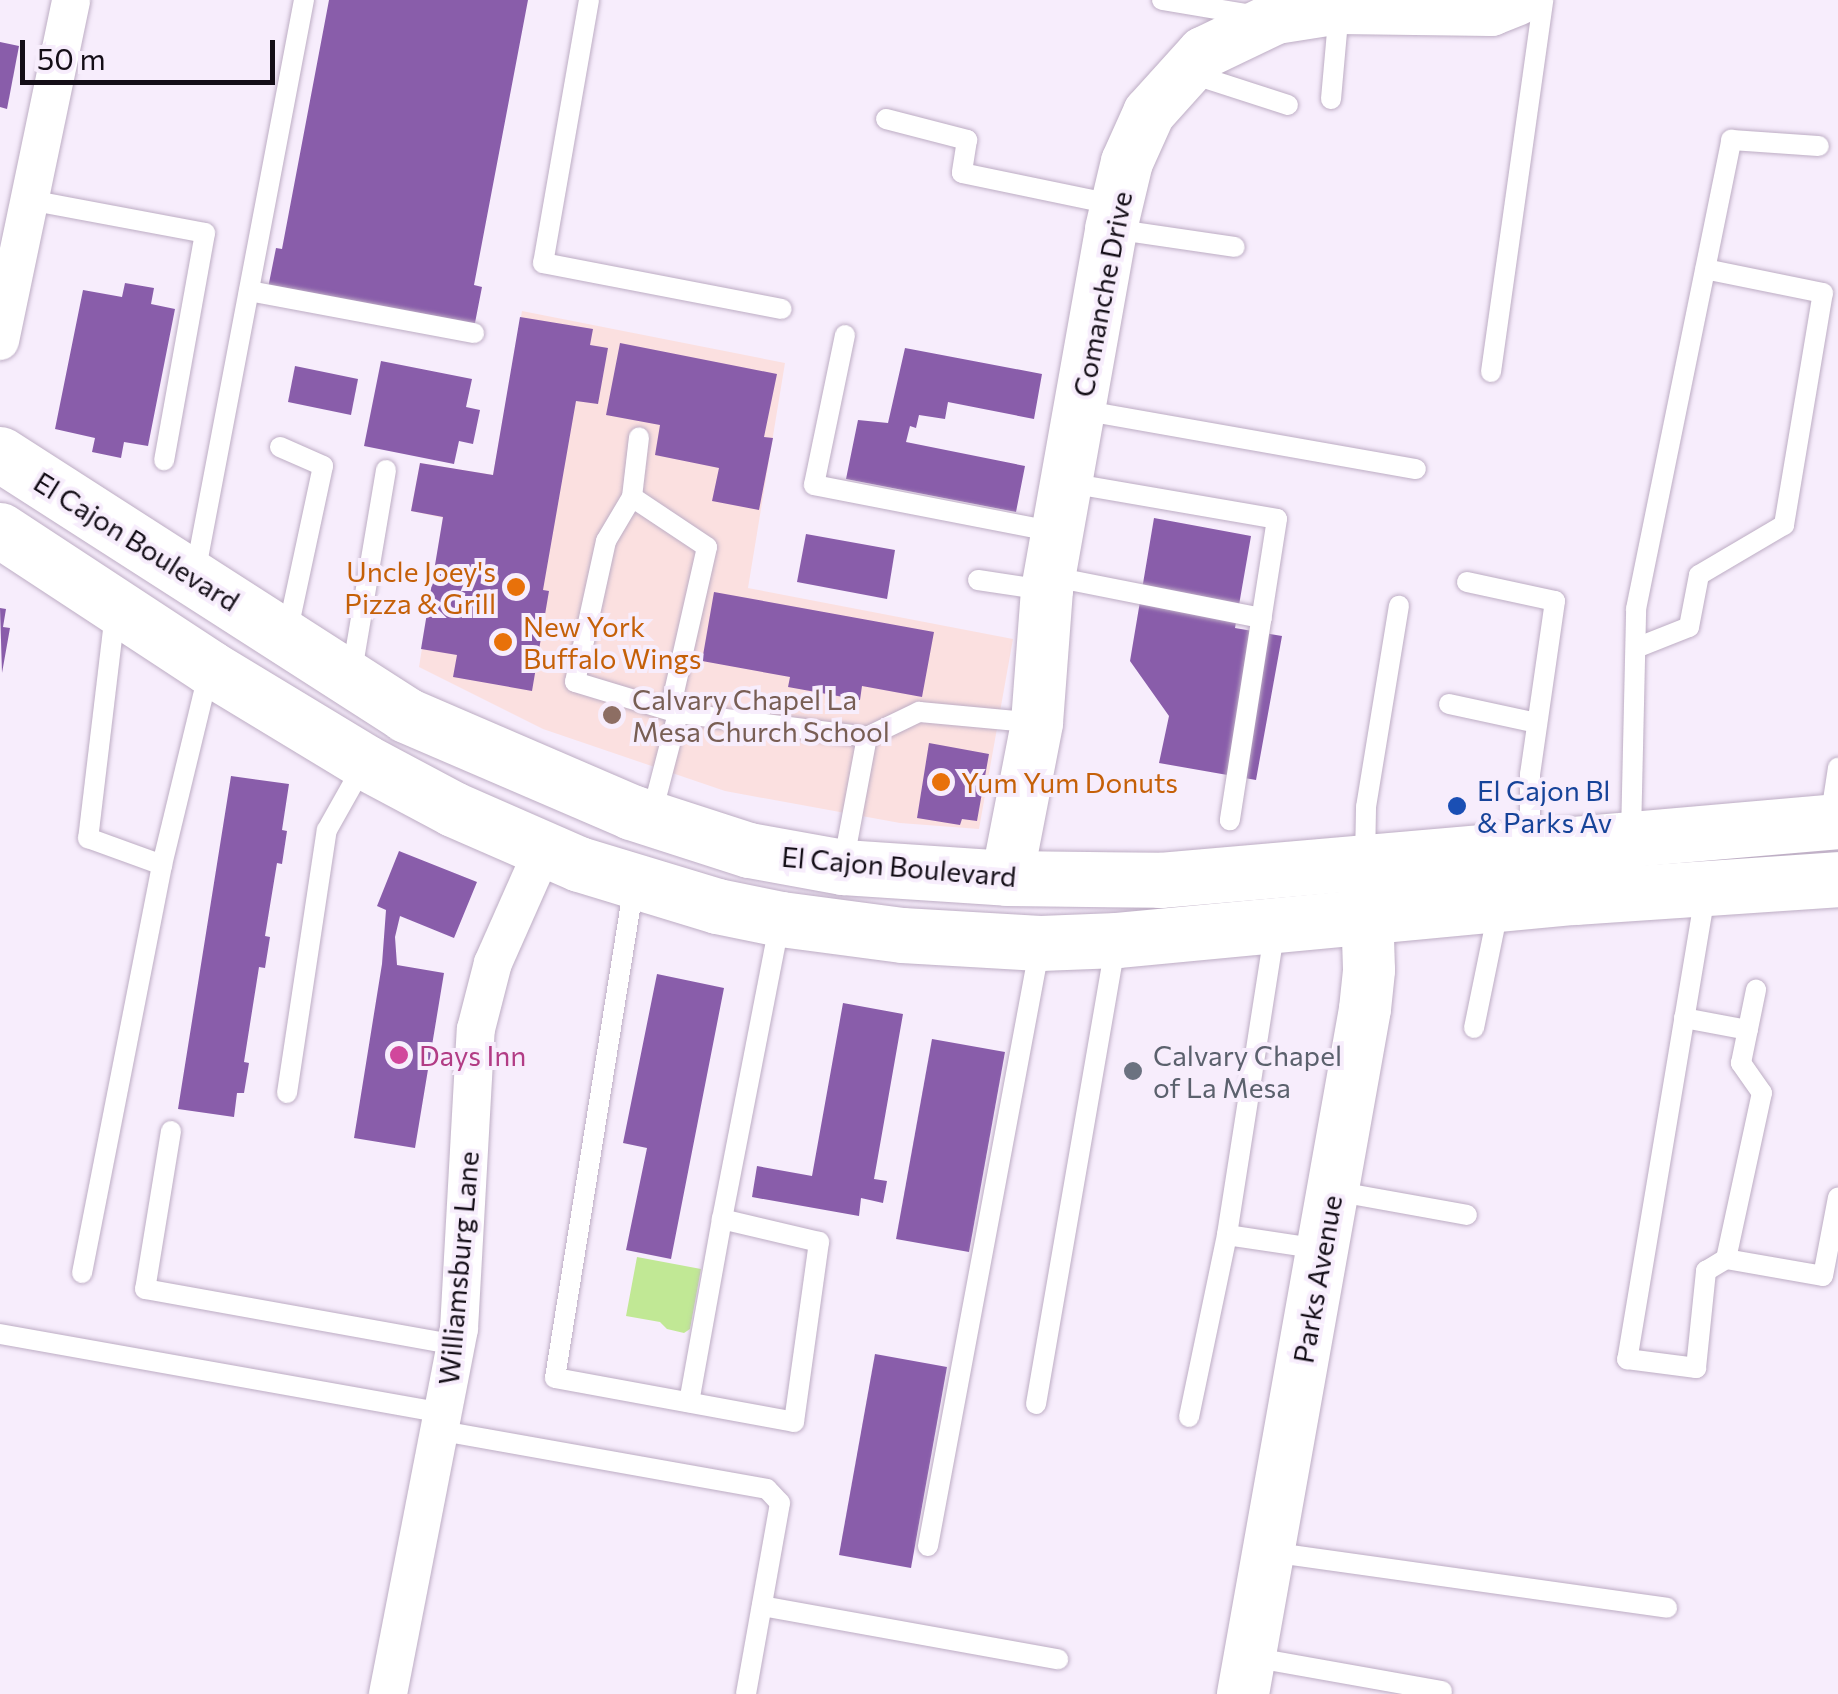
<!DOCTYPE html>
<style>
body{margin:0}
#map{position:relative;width:1838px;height:1694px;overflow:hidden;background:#f7edfc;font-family:Commissioner,sans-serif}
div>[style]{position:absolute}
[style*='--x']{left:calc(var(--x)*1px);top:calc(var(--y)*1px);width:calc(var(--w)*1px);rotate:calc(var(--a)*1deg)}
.commercial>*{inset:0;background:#fbe0e0}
.green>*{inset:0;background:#c1e895}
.building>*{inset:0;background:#895daa}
.roads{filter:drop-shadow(0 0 2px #bdadc4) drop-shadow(0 0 2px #bdadc4)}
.lane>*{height:20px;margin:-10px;padding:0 10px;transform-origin:10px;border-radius:10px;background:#fff}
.street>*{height:38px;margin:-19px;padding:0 19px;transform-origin:19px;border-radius:19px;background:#fff}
.secondary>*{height:52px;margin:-26px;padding:0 26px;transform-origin:26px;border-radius:26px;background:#fff}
.primary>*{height:55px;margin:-27.5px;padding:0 27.5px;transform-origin:27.5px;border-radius:27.5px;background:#fff}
.dots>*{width:28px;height:28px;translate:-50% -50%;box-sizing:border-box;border:5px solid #f7edfc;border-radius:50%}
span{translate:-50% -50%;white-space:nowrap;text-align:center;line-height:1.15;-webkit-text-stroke:8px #f7edfc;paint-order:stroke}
.street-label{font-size:28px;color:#140e17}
.food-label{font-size:28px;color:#c56008}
.right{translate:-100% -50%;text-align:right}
.left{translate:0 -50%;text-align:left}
.education-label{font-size:28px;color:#785e54}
.transit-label{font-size:28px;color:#164399}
.hotel-label{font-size:28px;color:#b23c85}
.worship-label{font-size:28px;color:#5b616d}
.scale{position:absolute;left:20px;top:40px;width:255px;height:45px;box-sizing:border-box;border:5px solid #140e17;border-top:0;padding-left:12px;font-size:30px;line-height:35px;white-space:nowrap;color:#140e17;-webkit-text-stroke:8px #f7edfc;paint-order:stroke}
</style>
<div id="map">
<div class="commercial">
<div style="clip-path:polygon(522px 311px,785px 363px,748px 588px,1013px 639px,979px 829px,900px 823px,725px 791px,543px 729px,419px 667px,443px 518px,411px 511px,420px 463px,493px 475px)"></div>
</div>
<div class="green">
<div style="clip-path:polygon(637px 1257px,701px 1269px,690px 1329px,684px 1333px,667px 1329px,660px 1322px,626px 1316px)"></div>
</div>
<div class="building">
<div style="clip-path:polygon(329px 0,528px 0,474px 285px,482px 287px,474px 328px,268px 288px,276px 248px,282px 249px)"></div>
<div style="clip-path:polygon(0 42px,19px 46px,7px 109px,0 107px)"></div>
<div style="clip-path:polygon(125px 283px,154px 288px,151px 304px,175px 309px,148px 446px,124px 442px,121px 458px,92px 452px,95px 438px,55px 429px,83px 290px,122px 297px)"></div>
<div style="clip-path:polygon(520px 317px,593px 329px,590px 345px,608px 348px,598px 404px,576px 401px,543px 590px,549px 591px,532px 691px,453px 677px,457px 655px,421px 649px,443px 517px,411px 511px,420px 463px,493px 475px)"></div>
<div style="clip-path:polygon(620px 343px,777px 374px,764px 437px,773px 438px,759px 510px,712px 501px,719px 468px,655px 455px,660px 425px,606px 415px)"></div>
<div style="clip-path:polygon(905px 348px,1042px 374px,1034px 419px,948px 402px,945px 419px,919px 415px,916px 428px,910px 426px,906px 442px,1025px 466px,1016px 512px,846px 479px,858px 420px,888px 423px)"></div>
<div style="clip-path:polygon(381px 361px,472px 379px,466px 407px,480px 410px,473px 444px,459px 441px,454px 464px,364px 446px)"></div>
<div style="clip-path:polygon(295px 366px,358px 379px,351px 415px,288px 402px)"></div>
<div style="clip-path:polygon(1154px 518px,1251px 536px,1235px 628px,1282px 636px,1256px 780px,1159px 763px,1169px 716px,1130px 661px)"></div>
<div style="clip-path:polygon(806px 534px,895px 550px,887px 599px,797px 582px)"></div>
<div style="clip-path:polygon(714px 592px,934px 632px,922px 697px,862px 686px,860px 700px,788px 687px,790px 677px,702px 661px)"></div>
<div style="clip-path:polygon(0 608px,6px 609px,3px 627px,10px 628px,2px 673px)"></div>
<div style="clip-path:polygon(929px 743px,989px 754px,977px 821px,962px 819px,960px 825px,917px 818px)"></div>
<div style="clip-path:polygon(231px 776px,289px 784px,282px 830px,287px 831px,282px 864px,277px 863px,265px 936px,270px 937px,265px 968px,259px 967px,244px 1062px,249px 1063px,244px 1093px,237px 1093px,234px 1117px,178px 1109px)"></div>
<div style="clip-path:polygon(399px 851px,477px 882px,454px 938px,400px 916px,395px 937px,397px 965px,444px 973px,415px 1148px,354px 1138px,382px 964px,386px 910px,377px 906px)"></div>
<div style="clip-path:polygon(657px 974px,724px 988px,671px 1259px,626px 1250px,647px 1148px,623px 1143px)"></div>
<div style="clip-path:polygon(843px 1003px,903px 1014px,874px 1179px,887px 1181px,883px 1203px,861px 1198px,859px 1216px,752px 1197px,757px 1166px,812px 1176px)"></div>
<div style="clip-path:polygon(932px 1039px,1005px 1052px,969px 1252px,896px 1239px)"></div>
<div style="clip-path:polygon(875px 1354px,947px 1367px,911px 1568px,839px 1555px)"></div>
</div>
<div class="roads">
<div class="lane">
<div style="--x:589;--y:0;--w:267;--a:99.9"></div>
<div style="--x:543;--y:263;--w:243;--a:10.9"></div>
<div style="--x:1162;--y:0;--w:92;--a:9.4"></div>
<div style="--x:1189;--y:73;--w:104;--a:17.9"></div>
<div style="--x:1331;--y:99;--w:89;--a:-84.9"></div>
<div style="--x:886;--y:119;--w:84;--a:14.5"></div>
<div style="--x:967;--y:140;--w:33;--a:99"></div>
<div style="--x:962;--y:173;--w:157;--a:11.7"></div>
<div style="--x:29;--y:200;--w:179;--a:10.6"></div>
<div style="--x:205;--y:233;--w:231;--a:100.2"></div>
<div style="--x:1113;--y:229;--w:123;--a:8.4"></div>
<div style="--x:249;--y:291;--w:229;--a:10.6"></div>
<div style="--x:845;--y:335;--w:153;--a:101.7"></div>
<div style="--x:814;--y:485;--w:246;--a:11"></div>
<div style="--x:1491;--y:372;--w:376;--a:-82"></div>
<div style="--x:1081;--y:410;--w:340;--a:10"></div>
<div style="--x:280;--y:447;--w:47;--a:23.8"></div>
<div style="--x:323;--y:466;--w:172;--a:102.1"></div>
<div style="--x:1069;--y:483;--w:211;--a:9.8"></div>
<div style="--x:1277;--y:519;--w:305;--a:98.9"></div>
<div style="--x:632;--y:497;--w:60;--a:-83.3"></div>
<div style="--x:195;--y:574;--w:584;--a:-79.25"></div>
<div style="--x:1049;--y:576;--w:217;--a:11.2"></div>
<div style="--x:978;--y:580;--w:68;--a:8.5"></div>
<div style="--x:1467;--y:582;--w:90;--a:12.2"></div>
<div style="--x:1555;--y:601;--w:175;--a:98.2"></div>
<div style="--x:1530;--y:774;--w:71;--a:90"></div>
<div style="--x:115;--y:613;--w:227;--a:96.8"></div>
<div style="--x:88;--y:838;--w:79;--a:20"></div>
<div style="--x:162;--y:865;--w:200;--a:-76.4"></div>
<div style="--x:1636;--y:648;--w:57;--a:-21.6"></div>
<div style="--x:1689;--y:627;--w:53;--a:-79.1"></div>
<div style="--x:1699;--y:575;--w:99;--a:-30.5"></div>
<div style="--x:1784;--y:525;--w:235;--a:-80.5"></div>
<div style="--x:1823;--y:293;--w:120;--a:-168.5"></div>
<div style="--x:351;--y:677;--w:210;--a:-80.4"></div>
<div style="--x:1449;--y:704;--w:90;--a:12.2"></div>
<div style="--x:670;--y:710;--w:167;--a:-77.2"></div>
<div style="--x:707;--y:547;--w:90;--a:-146.3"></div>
<div style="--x:632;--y:497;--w:51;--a:120.6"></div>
<div style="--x:606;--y:541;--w:144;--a:102.4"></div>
<div style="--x:575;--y:682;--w:108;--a:16.8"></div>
<div style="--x:651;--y:817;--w:107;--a:-75.4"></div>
<div style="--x:678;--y:713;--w:191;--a:7.2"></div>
<div style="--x:1830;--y:820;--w:53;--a:-81.3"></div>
<div style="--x:1631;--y:836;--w:227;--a:-88.7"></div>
<div style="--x:1636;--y:609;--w:479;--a:-78.5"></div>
<div style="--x:1731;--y:140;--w:88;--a:3.9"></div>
<div style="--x:1365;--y:861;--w:54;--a:-88.9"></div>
<div style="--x:1366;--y:807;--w:204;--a:-80.7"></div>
<div style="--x:843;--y:865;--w:130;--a:-79.4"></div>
<div style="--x:867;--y:737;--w:58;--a:-25.7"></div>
<div style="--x:919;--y:712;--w:119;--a:5.3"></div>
<div style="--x:634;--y:884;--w:500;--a:99.09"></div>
<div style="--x:555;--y:1378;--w:243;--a:10.4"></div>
<div style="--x:794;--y:1422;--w:182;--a:-82.1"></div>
<div style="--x:819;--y:1242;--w:100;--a:-166.7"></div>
<div style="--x:722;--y:1219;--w:186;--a:100.2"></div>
<div style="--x:1706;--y:889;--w:477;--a:99.5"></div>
<div style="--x:1627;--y:1359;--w:70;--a:7.4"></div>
<div style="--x:1696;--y:1368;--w:98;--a:-84.1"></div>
<div style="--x:1706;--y:1271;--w:23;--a:-31"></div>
<div style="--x:1726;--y:1259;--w:98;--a:9.9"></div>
<div style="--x:1823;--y:1276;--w:80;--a:-79.2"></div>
<div style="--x:1275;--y:928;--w:311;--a:98.9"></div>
<div style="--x:1227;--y:1235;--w:95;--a:8.5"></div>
<div style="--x:1684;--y:1018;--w:65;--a:10.6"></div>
<div style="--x:1474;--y:1028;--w:125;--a:-78.4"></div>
<div style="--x:287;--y:1093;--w:266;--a:-81.4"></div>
<div style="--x:327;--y:830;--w:76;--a:-60.7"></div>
<div style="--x:171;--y:1131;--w:160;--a:99.3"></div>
<div style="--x:145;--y:1289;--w:316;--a:10.2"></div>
<div style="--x:1334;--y:1191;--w:135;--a:10.2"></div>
<div style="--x:722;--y:1219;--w:304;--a:-79"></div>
<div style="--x:1726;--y:1259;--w:170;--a:-77.8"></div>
<div style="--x:1762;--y:1093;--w:37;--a:-125"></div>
<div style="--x:1741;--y:1063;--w:75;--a:-78.4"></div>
<div style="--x:82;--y:1273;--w:416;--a:-78.9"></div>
<div style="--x:0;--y:1334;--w:451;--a:10.1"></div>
<div style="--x:1036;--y:1404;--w:469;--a:-80.2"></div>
<div style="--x:1189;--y:1417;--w:186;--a:-78.2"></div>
<div style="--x:442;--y:1431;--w:330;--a:10.1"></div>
<div style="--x:767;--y:1489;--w:19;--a:47"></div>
<div style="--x:780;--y:1503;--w:194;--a:100.1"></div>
<div style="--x:928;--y:1546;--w:611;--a:-79.44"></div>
<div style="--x:1270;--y:1552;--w:401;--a:8"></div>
<div style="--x:762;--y:1606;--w:301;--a:10.2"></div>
<div style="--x:1251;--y:1657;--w:194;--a:10.1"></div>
</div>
<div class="street">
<div style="--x:0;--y:341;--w:348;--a:-78.2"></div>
<div style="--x:388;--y:1694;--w:372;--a:-79"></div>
<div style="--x:459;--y:1329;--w:300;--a:-86.8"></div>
<div style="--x:476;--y:1029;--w:68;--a:-75.6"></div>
<div style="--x:493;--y:963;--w:124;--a:-66.1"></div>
</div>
<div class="secondary">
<div style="--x:1007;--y:878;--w:158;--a:-79"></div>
<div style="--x:1037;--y:723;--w:133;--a:-85.7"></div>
<div style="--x:1047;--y:590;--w:367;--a:-79.9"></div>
<div style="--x:1111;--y:229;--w:69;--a:-76.6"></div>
<div style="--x:1127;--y:162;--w:54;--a:-65.8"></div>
<div style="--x:1149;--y:113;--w:81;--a:-48"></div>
<div style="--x:1203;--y:53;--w:81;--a:-25.6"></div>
<div style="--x:1276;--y:18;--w:64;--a:-9"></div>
<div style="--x:1339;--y:8;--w:152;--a:0.8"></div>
<div style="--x:1491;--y:10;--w:27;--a:-22"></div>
<div style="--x:1243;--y:1694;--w:696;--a:-79.9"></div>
<div style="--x:1365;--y:1009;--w:39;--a:-84"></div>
<div style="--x:1369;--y:970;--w:98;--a:-91.8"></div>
</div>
<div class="primary">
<div style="--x:0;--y:454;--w:483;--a:32.7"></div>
<div style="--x:406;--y:715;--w:245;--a:23.3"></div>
<div style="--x:631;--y:812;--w:124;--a:17.9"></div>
<div style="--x:749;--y:850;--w:96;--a:10.3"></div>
<div style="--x:843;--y:867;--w:164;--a:3.8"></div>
<div style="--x:1007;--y:878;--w:153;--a:0.7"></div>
<div style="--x:1160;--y:880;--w:681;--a:-4.97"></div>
<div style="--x:0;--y:530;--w:251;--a:33.3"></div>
<div style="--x:210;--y:668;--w:181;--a:31.2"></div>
<div style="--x:365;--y:762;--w:100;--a:28.1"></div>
<div style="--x:453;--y:809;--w:137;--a:23.6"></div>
<div style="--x:579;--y:864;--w:144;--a:16.9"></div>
<div style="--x:717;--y:906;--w:65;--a:11.5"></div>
<div style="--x:781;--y:919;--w:122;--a:7.5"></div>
<div style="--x:902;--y:935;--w:138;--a:3.3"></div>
<div style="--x:1040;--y:943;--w:77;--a:-2.2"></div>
<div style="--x:1117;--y:940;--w:461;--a:-5.4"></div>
<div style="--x:1576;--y:897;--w:263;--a:-3.9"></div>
</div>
</div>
<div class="dots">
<div style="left:516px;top:587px;background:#e8710a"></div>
<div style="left:503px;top:642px;background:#e8710a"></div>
<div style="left:612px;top:715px;background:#8d6e63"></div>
<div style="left:941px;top:782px;background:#e8710a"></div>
<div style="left:1457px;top:806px;background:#1a4fb4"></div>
<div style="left:399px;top:1055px;background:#d1479c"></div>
<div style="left:1133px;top:1071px;background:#6b7280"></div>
</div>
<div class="street-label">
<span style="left:1102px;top:294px;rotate:-79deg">Comanche Drive</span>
<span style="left:137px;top:541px;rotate:32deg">El Cajon Boulevard</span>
<span style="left:899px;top:866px;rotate:5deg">El Cajon Boulevard</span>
<span style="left:458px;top:1268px;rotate:-85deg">Williamsburg Lane</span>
<span style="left:1317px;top:1279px;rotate:-80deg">Parks Avenue</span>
</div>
<div class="food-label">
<span class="right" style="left:496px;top:587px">Uncle Joey's<br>Pizza &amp; Grill</span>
<span class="left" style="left:523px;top:642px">New York<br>Buffalo Wings</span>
<span class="left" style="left:961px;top:782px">Yum Yum Donuts</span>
</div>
<div class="education-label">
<span class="left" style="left:632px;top:715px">Calvary Chapel La<br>Mesa Church School</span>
</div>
<div class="transit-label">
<span class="left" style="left:1477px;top:806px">El Cajon Bl<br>&amp; Parks Av</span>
</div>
<div class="hotel-label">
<span class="left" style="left:419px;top:1055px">Days Inn</span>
</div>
<div class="worship-label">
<span class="left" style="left:1153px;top:1071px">Calvary Chapel<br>of La Mesa</span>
</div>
<div class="scale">50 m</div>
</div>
